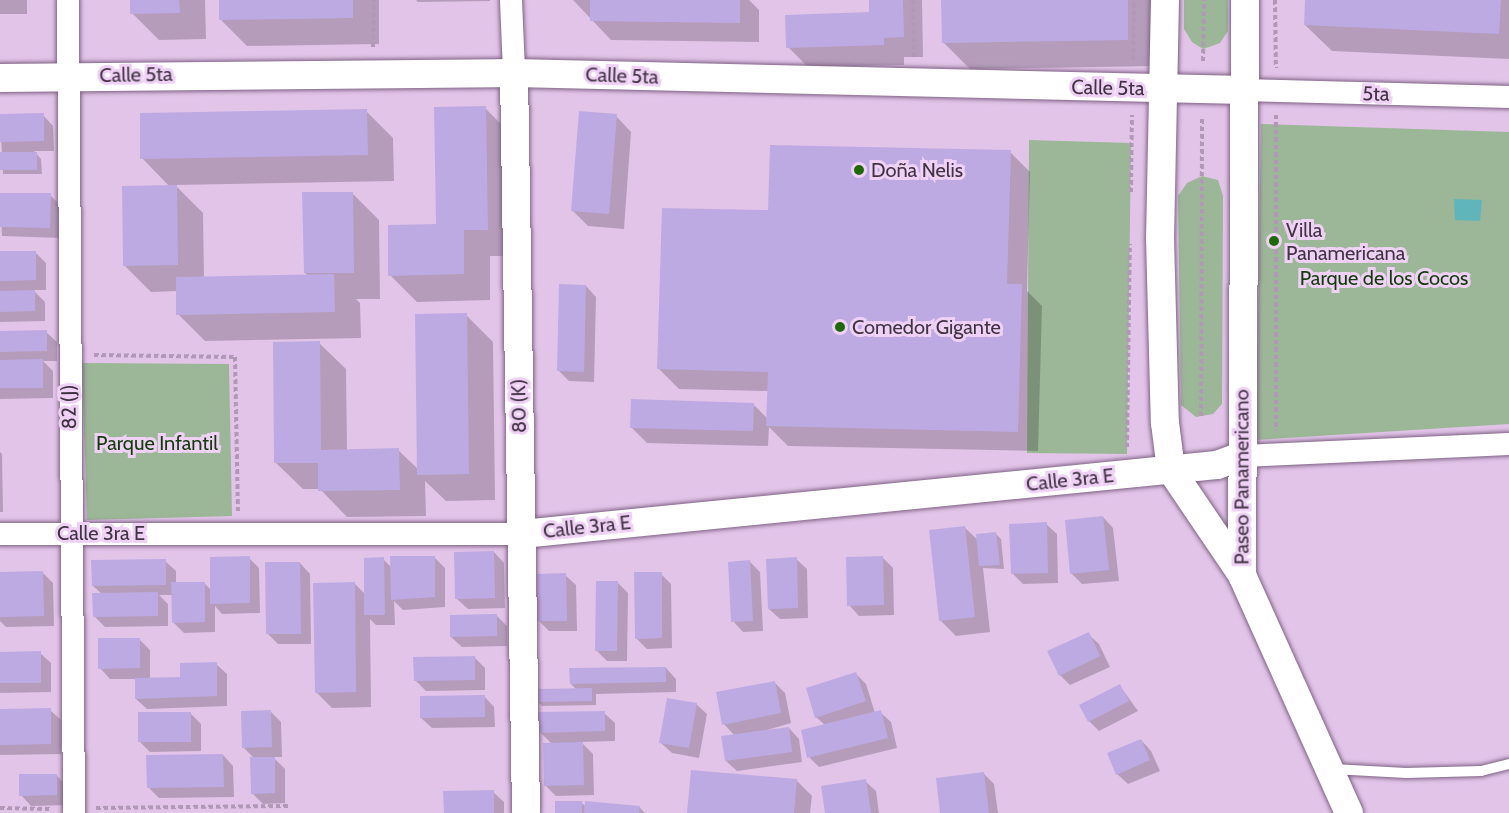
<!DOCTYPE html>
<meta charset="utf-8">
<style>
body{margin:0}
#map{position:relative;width:1509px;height:813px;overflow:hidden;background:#e3c4e9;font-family:Cabin,sans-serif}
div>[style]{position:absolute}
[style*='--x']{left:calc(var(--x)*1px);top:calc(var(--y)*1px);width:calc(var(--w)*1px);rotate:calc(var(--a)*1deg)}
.green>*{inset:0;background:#9cb797}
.water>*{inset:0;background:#5fb5ba}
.shadow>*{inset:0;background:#0003}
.building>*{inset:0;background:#beaae3}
.path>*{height:4px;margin-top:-2px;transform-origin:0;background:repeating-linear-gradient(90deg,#b198b6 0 4.5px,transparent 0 7.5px)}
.roads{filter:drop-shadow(0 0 2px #7e6284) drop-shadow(0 0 2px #7e6284)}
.service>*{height:10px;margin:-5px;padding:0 5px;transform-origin:5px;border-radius:5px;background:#fff}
.minor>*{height:22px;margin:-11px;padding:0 11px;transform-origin:11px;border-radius:11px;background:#fff}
.tertiary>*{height:28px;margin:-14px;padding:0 14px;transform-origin:14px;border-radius:14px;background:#fff}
.dots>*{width:16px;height:16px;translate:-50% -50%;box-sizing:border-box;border:3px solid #f0d1f6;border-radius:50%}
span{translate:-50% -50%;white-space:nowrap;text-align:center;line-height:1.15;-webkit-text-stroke:6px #f0d1f6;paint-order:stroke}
.street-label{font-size:20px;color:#403443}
.poi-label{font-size:20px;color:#403443}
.left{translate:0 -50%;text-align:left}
.park-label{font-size:20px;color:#123c09}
</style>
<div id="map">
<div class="green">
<div style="clip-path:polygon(1184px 0,1228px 0,1228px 31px,1220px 43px,1203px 49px,1192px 42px,1184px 29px)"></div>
<div style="clip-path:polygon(1261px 124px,1509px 132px,1509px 424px,1256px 440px)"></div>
<div style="clip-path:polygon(1029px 140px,1131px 143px,1127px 454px,1027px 453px)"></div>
<div style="clip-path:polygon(1202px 176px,1218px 180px,1223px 196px,1222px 404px,1213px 414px,1196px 417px,1181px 405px,1178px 196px,1187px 183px)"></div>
<div style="clip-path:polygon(82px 363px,229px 364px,232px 516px,87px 520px)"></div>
</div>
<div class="water">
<div style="clip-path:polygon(1454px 199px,1482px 200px,1480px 221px,1455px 220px)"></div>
</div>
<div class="shadow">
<div style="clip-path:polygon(0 0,27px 0,27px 14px,0 14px)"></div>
<div style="clip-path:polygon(132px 0,205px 0,206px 39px,159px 40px,132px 13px)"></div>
<div style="clip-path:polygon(220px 0,379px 0,379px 44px,247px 46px,221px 20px)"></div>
<div style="clip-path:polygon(416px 0,490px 0,490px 1px,418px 2px)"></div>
<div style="clip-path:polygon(573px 0,749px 0,759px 10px,759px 42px,611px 40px)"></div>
<div style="clip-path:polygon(871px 0,922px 0,923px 57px,904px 57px,904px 65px,808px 67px,788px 47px,871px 14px)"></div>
<div style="clip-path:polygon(943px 0,1154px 0,1154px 66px,970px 69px,943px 42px)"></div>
<div style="clip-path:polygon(1306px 0,1509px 0,1509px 59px,1332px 51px,1305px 25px)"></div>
<div style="clip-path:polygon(485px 108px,512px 135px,514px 256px,490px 256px,490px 300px,417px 302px,390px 275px,437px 226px)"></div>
<div style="clip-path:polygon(366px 111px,393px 138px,394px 181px,175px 185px,203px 213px,204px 278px,309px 276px,305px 273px,352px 193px,379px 220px,380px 299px,356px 299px,360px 303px,361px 338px,205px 341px,178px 314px,178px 291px,151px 292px,124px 265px,170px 187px,142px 158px)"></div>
<div style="clip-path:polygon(43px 115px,53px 126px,54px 151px,34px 151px,41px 159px,42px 174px,3px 174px,0 116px)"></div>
<div style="clip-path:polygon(616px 116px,631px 132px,624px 229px,588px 226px,572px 210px)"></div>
<div style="clip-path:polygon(1010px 152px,1030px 172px,1027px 291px,1042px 306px,1038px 451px,788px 446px,769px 427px,768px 446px,647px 443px,631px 427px,753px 404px,768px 419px,769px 391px,679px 389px,659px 369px)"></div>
<div style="clip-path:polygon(0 194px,50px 195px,60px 205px,60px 238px,2px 236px)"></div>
<div style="clip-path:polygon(35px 252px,46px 263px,46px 290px,33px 290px,45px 302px,45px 321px,0 322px,0 253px)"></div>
<div style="clip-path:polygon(586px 286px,596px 297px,594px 382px,569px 381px,558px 370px)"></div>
<div style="clip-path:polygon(466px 315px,493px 342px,495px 500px,446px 501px,425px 481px,426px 516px,347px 517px,320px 489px,303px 489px,276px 463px,319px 343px,346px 369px,347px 451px,398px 450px,419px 470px)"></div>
<div style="clip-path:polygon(46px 332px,57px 342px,57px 361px,43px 361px,53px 371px,53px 398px,0 399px,0 333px)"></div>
<div style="clip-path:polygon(0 452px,2px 454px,3px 512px,0 512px)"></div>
<div style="clip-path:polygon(1103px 517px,1113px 528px,1119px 581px,1082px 584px,1071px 573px)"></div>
<div style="clip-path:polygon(1046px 524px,1057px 534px,1058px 583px,1023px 584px,1013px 574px)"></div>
<div style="clip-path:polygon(964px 527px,979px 541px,996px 534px,1001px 539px,1004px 569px,983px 568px,990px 632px,956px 636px,940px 620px)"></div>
<div style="clip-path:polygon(494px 552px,504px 563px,505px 608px,468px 609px,457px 599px)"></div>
<div style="clip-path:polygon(434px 557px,445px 568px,445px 607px,403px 610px,394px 601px,395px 625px,376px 625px,370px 619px,371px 707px,332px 708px,316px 692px,354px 583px,366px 595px,383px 559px,392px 568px)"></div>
<div style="clip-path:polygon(249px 558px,259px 568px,260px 613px,222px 614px,215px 606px,215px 632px,184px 633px,173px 622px,173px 595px,159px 595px,168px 604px,168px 626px,105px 627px,94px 616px,102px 594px,93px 586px,165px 561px,176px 571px,176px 583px,204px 583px,212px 591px)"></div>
<div style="clip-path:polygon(883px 558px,893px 568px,894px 615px,859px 616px,849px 605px)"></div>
<div style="clip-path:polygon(796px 559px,807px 569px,808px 618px,780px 619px,769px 609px)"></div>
<div style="clip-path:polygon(750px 562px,760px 572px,763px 631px,743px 632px,733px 621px)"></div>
<div style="clip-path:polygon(300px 563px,310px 574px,311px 644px,278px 644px,268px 634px)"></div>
<div style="clip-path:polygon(0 573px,43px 573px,53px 583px,54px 626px,6px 627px,0 621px)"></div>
<div style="clip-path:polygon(661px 574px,671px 584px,672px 648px,647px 649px,636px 638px)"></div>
<div style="clip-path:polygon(565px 575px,576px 585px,577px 631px,549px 631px,539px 621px)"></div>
<div style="clip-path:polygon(617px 582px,628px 593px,627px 661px,607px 661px,597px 651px)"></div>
<div style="clip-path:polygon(497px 616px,507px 626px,507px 646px,462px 647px,451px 637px)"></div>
<div style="clip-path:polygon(1088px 634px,1099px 644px,1110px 667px,1070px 685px,1060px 675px)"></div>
<div style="clip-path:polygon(139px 639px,150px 650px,150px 679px,181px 679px,216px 664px,227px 674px,227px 706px,147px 709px,136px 699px,136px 679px,110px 679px,100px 668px)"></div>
<div style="clip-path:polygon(0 653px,40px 653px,51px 663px,51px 692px,0 693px)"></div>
<div style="clip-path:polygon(474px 657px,485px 668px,485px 690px,426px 691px,415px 680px)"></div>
<div style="clip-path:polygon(666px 668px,676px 679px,676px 692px,596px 694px,596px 705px,542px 706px,537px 701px,577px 690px,571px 684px)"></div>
<div style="clip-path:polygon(856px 674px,866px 684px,875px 713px,880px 712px,891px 722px,897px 748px,819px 767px,809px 757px,825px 725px,816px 717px)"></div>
<div style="clip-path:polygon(774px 682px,785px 693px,791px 723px,760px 732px,789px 728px,799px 739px,802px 762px,737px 771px,726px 761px,735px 736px,724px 724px)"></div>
<div style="clip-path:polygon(1120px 686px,1138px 711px,1099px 731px,1089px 721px)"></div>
<div style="clip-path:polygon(484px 696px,494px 707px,495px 727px,432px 728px,421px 718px)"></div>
<div style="clip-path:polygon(696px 704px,707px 714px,699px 758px,672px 753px,661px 743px)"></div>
<div style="clip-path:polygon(50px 710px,61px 720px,61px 754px,0 755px,0 711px)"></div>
<div style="clip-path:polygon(271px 712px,281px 722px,282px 757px,273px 757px,285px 769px,285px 803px,263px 804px,252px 793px,255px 759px,243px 747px)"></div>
<div style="clip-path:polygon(190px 713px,201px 724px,201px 751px,150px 752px,139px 741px)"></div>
<div style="clip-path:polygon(604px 713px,615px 723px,615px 741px,581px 742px,593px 754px,594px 795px,556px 796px,545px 785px,552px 744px,540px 732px)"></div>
<div style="clip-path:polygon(1141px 740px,1151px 751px,1160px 771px,1128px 784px,1117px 774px)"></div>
<div style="clip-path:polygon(223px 755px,233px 766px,234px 797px,159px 798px,148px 787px)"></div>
<div style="clip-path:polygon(984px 774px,994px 784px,998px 813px,942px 813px)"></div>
<div style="clip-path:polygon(56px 775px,67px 786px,67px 805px,31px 806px,21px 795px)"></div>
<div style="clip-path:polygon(796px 780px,812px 796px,810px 813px,689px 813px)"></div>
<div style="clip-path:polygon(865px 781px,876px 791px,879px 813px,827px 813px)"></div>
<div style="clip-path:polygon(493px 792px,504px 802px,504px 813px,445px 813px)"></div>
<div style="clip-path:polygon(581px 802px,586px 807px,639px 807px,645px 813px,556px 813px)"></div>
</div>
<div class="building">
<div style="clip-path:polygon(130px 0,179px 0,180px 13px,130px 14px)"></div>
<div style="clip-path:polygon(219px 0,353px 0,353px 18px,219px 20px)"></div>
<div style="clip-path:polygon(590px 0,740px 0,740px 23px,590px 21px)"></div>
<div style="clip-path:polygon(869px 0,903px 0,904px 37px,884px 38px,884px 45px,786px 48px,785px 15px,869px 12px)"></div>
<div style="clip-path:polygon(941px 0,1128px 0,1128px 40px,942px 43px)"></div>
<div style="clip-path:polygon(1305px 0,1501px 0,1499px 34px,1304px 25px)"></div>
<div style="clip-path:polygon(486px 106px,488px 230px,464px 230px,464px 274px,388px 276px,388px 225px,436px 224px,434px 107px)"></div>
<div style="clip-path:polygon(367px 109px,368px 155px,140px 159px,140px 113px)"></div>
<div style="clip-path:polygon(579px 111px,617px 114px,609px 214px,571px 211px)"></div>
<div style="clip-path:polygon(44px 113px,44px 141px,0 142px,0 114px)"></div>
<div style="clip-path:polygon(770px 145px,1011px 150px,1007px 284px,1022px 284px,1018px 432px,766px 426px,768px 372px,657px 369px,662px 208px,768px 210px)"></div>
<div style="clip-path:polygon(0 152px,37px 152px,37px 170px,0 170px)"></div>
<div style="clip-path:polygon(177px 185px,178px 265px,123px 266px,122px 186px)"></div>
<div style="clip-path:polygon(302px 192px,353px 192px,354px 273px,304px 273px)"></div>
<div style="clip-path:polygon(0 193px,51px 193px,50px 228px,0 227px)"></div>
<div style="clip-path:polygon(0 251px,36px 251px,36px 280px,0 281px)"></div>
<div style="clip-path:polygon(334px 274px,335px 312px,176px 315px,176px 277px)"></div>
<div style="clip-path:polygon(559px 284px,586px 285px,584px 372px,557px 371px)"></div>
<div style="clip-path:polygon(35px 290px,35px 311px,0 312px,0 291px)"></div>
<div style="clip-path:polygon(467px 313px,469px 474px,417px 475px,415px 314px)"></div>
<div style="clip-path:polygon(47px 330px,47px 351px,0 352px,0 331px)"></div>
<div style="clip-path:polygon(320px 341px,321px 450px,399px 448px,400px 490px,318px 491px,318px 463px,274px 463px,273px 342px)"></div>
<div style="clip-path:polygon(43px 359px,43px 388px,0 388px,0 360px)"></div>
<div style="clip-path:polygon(631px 399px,754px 403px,753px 431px,630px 428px)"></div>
<div style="clip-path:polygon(1103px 516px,1109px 570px,1070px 574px,1065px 520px)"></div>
<div style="clip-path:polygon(1047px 522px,1048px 573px,1011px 574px,1009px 524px)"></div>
<div style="clip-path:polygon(965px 526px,975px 617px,939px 621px,929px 530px)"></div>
<div style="clip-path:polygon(996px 532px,1000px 565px,979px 566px,976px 534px)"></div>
<div style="clip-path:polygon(494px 551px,495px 598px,455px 599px,454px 552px)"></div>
<div style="clip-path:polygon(250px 556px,250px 603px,210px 604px,210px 557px)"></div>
<div style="clip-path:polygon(390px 556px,435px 556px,435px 597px,391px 600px)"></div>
<div style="clip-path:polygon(883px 556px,884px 605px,847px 606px,846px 557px)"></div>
<div style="clip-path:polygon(384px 557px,385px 615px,364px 615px,364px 558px)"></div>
<div style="clip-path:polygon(797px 557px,798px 608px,768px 609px,766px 559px)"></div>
<div style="clip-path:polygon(166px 559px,166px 585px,92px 586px,91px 560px)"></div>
<div style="clip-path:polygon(750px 560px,753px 621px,731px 622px,728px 562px)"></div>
<div style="clip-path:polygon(265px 562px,300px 562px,301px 634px,266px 634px)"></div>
<div style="clip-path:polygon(43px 571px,44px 616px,0 617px,0 572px)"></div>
<div style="clip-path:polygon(634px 572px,662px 572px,662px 638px,635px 639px)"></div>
<div style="clip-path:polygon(566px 573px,567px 621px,537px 621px,537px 574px)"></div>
<div style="clip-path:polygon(596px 581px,618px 581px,617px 651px,595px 651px)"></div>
<div style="clip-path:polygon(171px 582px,205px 582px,205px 622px,172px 623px)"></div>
<div style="clip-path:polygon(355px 582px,356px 692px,315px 693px,313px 583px)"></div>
<div style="clip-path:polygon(158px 592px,158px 616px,93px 617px,92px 593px)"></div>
<div style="clip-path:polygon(497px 614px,497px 636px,450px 637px,450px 615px)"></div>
<div style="clip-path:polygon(1089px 632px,1100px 656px,1059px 676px,1047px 651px)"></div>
<div style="clip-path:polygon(98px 638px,140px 638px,140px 668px,98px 669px)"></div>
<div style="clip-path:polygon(41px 651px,41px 683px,0 683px,0 652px)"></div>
<div style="clip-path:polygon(475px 656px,475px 680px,414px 681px,413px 657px)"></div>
<div style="clip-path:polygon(217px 662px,217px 696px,135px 699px,135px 678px,180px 677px,180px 663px)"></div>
<div style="clip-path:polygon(666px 667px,666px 682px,570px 684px,569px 668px)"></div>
<div style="clip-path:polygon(856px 672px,866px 701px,815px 718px,806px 688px)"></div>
<div style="clip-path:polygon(775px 681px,781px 713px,722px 725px,716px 692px)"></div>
<div style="clip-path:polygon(1120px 684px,1129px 701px,1088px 722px,1079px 705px)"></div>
<div style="clip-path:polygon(592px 688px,592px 701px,536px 702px,536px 689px)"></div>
<div style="clip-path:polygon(485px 695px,485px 717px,420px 718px,420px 696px)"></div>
<div style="clip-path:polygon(667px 698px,697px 703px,689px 748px,659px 743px)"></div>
<div style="clip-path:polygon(51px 708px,51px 744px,0 745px,0 709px)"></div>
<div style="clip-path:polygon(271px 710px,272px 747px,242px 748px,241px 711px)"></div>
<div style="clip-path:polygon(881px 710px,888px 738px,807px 758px,801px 730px)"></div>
<div style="clip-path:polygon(605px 711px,605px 731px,538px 733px,538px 712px)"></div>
<div style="clip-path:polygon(138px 712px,191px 712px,191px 742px,138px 742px)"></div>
<div style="clip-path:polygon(789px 727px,792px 752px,725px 761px,721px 736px)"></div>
<div style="clip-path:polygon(1141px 739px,1150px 760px,1116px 775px,1107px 753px)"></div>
<div style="clip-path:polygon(583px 742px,584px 785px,544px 786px,543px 743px)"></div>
<div style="clip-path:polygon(223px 754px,224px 787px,147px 788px,146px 755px)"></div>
<div style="clip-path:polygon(250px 757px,275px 757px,275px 793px,251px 794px)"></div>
<div style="clip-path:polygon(691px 770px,797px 779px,794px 813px,687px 813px)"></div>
<div style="clip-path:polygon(984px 772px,989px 813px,940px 813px,936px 778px)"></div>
<div style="clip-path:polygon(19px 774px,57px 774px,57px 795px,19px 796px)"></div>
<div style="clip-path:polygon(866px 779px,871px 813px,825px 813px,821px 786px)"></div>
<div style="clip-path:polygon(494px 790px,494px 813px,444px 813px,443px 791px)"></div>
<div style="clip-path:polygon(555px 801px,582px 801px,582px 813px,555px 813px)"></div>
<div style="clip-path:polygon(585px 801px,640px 806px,639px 813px,584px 813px)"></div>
</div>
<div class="path">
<div style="--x:913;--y:0;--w:57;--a:89"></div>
<div style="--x:1275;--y:0;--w:68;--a:89.2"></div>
<div style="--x:373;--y:47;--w:47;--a:-88.8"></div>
<div style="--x:1133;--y:60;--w:60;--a:-89"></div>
<div style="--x:1203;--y:61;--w:61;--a:-89.1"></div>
<div style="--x:1276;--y:115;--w:316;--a:90"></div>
<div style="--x:1131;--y:192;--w:77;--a:-89.3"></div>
<div style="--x:94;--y:355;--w:141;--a:0.8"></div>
<div style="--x:235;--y:357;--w:154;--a:88.9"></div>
<div style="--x:1201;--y:416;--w:299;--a:-89.8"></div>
<div style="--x:1127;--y:447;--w:203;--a:-89.2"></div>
<div style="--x:0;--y:808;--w:50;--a:1.1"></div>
<div style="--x:96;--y:808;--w:192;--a:-0.6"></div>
</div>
<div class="roads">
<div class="service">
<div style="--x:1333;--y:769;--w:73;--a:3.1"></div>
<div style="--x:1406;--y:773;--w:75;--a:-1.5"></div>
<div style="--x:1481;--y:771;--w:29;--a:-14"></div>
</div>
<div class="minor">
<div style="--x:68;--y:0;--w:813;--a:89.58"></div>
<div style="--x:511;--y:0;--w:73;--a:87.6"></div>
<div style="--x:1244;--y:90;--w:265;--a:1.5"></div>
<div style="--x:1242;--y:456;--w:267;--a:-2.6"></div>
<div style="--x:0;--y:534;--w:522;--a:0"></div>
</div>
<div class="tertiary">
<div style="--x:1165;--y:0;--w:238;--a:91.2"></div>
<div style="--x:1160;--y:238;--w:185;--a:88.5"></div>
<div style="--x:1165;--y:423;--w:47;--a:82.7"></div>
<div style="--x:1171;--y:470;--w:127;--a:55.9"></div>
<div style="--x:1242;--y:575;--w:261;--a:65.8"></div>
<div style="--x:514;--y:73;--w:740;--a:89.07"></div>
<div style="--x:0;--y:78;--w:514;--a:-0.56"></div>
<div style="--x:514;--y:73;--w:730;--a:1.33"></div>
<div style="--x:522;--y:534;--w:698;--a:-5.67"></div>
<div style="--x:1217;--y:465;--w:27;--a:-20"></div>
<div style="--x:1242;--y:575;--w:575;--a:-89.7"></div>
</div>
</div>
<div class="dots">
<div style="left:859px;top:170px;background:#1d6907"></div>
<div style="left:1274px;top:241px;background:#1d6907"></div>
<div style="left:840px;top:327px;background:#1d6907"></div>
</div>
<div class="street-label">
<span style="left:136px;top:75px;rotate:-1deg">Calle 5ta</span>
<span style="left:622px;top:76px;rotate:2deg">Calle 5ta</span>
<span style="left:1108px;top:88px;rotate:1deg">Calle 5ta</span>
<span style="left:1376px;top:94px;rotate:1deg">5ta</span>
<span style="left:519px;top:406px;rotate:-91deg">80 (K)</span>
<span style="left:69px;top:407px;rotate:-91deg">82 (J)</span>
<span style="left:1242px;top:477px;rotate:-90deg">Paseo Panamericano</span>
<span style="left:1070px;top:480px;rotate:-6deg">Calle 3ra E</span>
<span style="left:587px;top:527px;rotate:-6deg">Calle 3ra E</span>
<span style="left:101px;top:533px">Calle 3ra E</span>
</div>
<div class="poi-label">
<span class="left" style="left:871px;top:170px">Doña Nelis</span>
<span class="left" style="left:1286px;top:242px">Villa<br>Panamericana</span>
<span class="left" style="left:852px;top:327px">Comedor Gigante</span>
</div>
<div class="park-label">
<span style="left:1384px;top:278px">Parque de los Cocos</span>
<span style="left:157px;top:443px">Parque Infantil</span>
</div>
</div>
